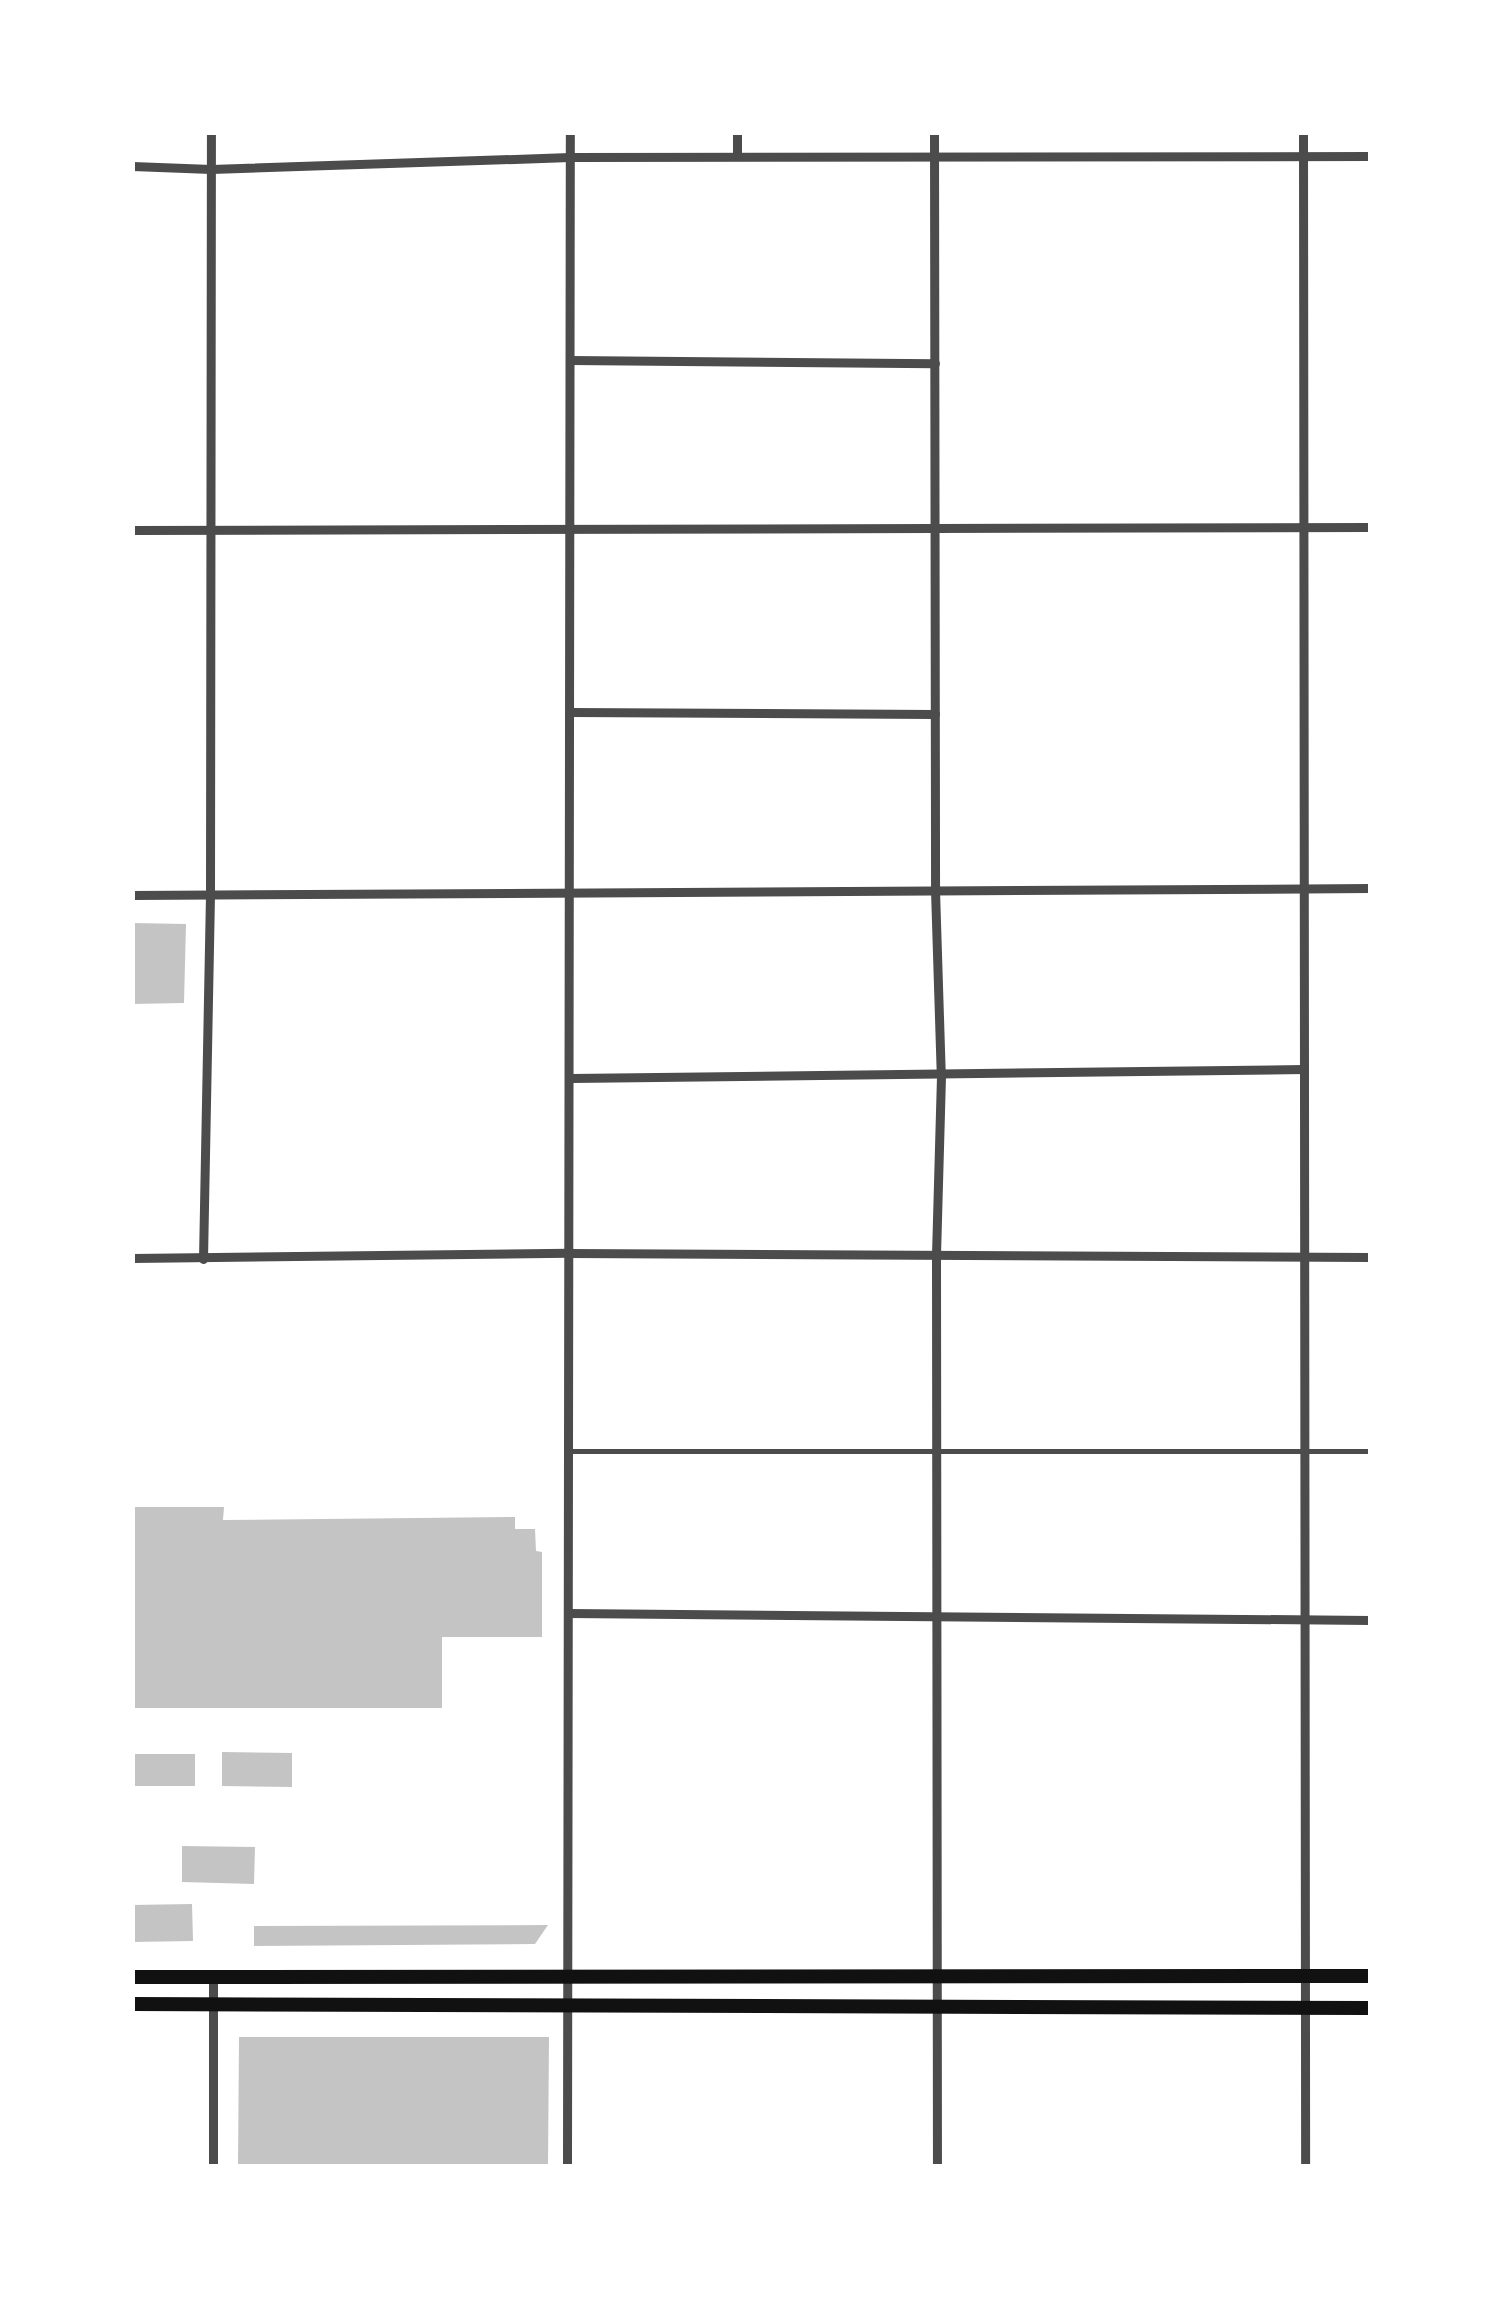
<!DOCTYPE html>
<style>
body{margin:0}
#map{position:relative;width:1503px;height:2299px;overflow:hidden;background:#fff;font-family:"Noto Sans",sans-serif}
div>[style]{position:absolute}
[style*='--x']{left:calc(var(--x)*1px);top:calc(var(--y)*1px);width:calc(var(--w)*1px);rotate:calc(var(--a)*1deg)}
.building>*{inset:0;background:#c4c4c4}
.service>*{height:5px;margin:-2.5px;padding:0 2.5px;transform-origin:2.5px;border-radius:2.5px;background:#4c4c4c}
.minor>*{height:9px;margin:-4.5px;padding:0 4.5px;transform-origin:4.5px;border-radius:4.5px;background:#4c4c4c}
.primary>*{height:14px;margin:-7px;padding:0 7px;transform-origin:7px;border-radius:7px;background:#111}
span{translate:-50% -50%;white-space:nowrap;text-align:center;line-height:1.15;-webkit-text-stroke:9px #fff;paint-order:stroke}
.frame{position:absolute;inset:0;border:135px solid #fff;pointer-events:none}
</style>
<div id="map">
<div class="building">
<div style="clip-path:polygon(132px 923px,186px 924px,184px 1003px,132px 1004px)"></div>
<div style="clip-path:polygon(132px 1507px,224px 1507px,223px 1520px,515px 1517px,515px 1529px,535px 1529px,536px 1551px,542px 1552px,542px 1637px,442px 1637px,442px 1708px,132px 1708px)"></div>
<div style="clip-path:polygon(222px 1752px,292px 1753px,292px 1787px,222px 1786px)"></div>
<div style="clip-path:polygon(132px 1754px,195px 1754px,195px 1786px,132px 1786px)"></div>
<div style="clip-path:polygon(182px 1846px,255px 1847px,254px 1884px,182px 1882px)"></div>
<div style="clip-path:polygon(192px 1904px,193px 1941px,132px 1942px,132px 1905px)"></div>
<div style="clip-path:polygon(548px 1925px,535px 1944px,254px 1946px,254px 1926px)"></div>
<div style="clip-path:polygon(239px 2037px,549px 2037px,548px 2166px,238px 2166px)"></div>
</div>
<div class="service">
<div style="--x:568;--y:1451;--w:802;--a:0"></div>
</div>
<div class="minor">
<div style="--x:934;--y:132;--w:758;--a:89.92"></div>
<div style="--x:935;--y:890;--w:186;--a:88.2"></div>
<div style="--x:941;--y:1076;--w:179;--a:91.6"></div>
<div style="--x:936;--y:1255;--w:911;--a:89.94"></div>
<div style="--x:1303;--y:132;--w:2034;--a:89.94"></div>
<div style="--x:737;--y:156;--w:24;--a:-90"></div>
<div style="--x:132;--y:166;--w:79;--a:2.2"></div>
<div style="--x:211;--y:169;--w:359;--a:-1.9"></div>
<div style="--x:570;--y:157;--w:800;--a:-0.07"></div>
<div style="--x:570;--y:360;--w:365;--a:0.5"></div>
<div style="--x:132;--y:530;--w:1238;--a:-0.14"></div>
<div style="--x:569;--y:712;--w:366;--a:0.3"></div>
<div style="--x:132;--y:895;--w:1238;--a:-0.32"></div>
<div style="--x:571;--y:1078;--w:733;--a:-0.7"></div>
<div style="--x:132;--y:1258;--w:436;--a:-0.7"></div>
<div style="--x:568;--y:1253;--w:802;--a:0.29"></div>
<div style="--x:203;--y:1259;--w:363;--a:-88.9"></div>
<div style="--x:210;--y:896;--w:764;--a:-89.93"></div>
<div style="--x:568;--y:1613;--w:802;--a:0.5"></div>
<div style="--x:213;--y:2166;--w:188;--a:-90"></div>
<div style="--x:567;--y:2166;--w:2034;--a:-89.92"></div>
</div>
<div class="primary">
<div style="--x:132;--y:1977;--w:1238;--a:-0.05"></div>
<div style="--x:132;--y:2004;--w:1238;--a:0.19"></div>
</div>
<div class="frame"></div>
</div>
